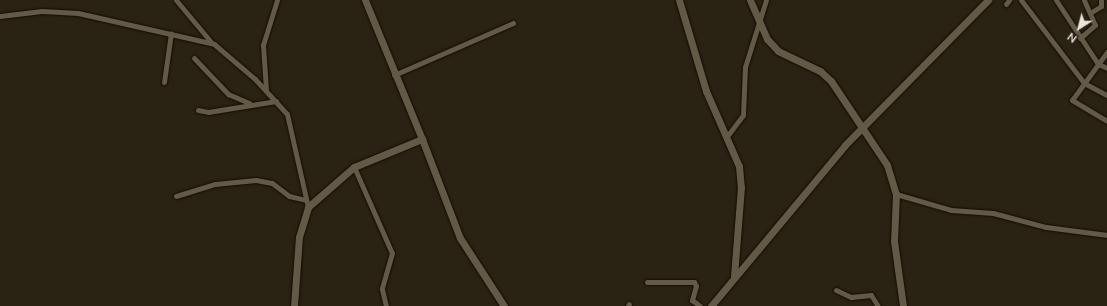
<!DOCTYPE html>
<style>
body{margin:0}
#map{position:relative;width:1107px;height:306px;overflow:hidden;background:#2a2313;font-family:Mulish,sans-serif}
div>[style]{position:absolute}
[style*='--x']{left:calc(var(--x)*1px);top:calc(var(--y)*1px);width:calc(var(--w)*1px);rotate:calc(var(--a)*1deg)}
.roads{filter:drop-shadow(0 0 1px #130c01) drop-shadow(0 0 1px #130c01)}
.street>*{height:5px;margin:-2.5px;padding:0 2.5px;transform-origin:2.5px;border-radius:2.5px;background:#625947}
.secondary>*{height:7px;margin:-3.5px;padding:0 3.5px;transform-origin:3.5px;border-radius:3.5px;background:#625947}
span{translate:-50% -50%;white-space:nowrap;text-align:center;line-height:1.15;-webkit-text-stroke:3px #2a2313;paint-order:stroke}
.north{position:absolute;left:1059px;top:8px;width:40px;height:40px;-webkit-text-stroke:3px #2a2313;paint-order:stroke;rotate:216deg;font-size:11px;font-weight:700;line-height:16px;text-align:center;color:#eae5db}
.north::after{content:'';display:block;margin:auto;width:14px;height:18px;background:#eae5db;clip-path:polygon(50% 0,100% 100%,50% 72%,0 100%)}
</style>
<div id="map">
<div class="roads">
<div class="street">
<div style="--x:176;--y:0;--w:55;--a:50.2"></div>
<div style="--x:1021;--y:0;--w:104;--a:52.8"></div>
<div style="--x:1084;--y:83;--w:26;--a:28"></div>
<div style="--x:1056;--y:0;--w:77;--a:56.7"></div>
<div style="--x:1098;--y:64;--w:10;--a:24"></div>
<div style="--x:1006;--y:4;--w:5;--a:-53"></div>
<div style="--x:1090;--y:13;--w:13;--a:-32"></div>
<div style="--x:1101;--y:6;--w:6;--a:-90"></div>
<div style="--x:0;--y:16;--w:42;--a:-6.8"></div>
<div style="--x:42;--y:11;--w:36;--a:3"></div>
<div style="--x:78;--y:13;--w:139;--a:12.8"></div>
<div style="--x:214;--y:44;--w:54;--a:40.5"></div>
<div style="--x:255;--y:79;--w:47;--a:47.6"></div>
<div style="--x:287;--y:114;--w:95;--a:77.3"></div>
<div style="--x:1080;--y:38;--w:20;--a:-41"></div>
<div style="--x:1095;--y:25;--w:27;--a:-114"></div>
<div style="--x:1107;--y:52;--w:59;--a:126.1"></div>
<div style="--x:1072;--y:100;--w:41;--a:31"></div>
<div style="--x:194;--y:58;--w:50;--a:46.6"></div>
<div style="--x:228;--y:94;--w:23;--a:23"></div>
<div style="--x:394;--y:75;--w:130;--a:-23.6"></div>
<div style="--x:164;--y:82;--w:49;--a:-81.9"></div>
<div style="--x:266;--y:90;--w:45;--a:-93.8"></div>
<div style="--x:263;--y:45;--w:47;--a:-72.7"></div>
<div style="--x:198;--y:110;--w:10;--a:11"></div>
<div style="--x:208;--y:112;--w:69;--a:-9.2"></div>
<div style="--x:728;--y:135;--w:25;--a:-53"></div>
<div style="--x:743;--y:115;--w:48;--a:-87.6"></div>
<div style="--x:745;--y:67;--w:70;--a:-72.6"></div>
<div style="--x:354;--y:167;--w:94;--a:66.2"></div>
<div style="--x:392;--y:253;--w:37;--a:106"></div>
<div style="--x:382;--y:289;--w:17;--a:77"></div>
<div style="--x:896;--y:194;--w:57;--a:16.2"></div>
<div style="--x:951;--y:210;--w:42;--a:4.1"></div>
<div style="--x:993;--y:213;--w:55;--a:14.8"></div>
<div style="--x:1046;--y:227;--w:62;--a:7.5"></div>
<div style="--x:176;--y:196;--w:41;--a:-17.1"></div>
<div style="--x:215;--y:184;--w:41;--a:-5.6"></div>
<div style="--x:256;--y:180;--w:16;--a:11"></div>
<div style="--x:272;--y:183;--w:21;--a:37"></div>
<div style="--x:289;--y:196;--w:17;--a:13"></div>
<div style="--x:647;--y:282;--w:47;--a:0"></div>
<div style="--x:694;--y:282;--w:4;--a:63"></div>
<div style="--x:696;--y:286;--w:15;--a:106"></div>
<div style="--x:692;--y:300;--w:10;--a:37"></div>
<div style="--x:836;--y:290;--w:17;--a:25"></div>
<div style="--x:851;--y:297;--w:20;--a:-6"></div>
<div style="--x:871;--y:295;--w:13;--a:58"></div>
<div style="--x:628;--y:306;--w:2;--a:-63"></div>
</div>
<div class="secondary">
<div style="--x:365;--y:0;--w:150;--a:67.7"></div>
<div style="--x:679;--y:0;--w:95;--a:73.5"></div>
<div style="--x:706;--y:91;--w:82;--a:66.3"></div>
<div style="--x:739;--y:166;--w:21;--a:85"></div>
<div style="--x:741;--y:187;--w:89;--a:94.5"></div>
<div style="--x:750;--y:0;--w:43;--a:66.4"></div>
<div style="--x:767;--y:39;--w:16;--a:47"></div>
<div style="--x:778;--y:51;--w:47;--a:25.5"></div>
<div style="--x:820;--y:71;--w:15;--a:42"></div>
<div style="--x:831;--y:81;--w:101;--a:56.3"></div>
<div style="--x:887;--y:165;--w:30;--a:73"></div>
<div style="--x:896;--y:194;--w:47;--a:92.4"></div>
<div style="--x:894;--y:241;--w:66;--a:82.1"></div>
<div style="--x:294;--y:306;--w:69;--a:-85.9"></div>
<div style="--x:299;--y:237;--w:31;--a:-73"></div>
<div style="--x:308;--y:207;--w:61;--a:-41"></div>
<div style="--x:354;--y:167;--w:74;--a:-22.4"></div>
<div style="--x:422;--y:139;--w:106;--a:69"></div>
<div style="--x:460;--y:238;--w:81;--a:57.1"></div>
<div style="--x:711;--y:306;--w:209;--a:-50.2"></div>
<div style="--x:845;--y:145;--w:204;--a:-45.4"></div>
</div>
</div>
<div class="north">N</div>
</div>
